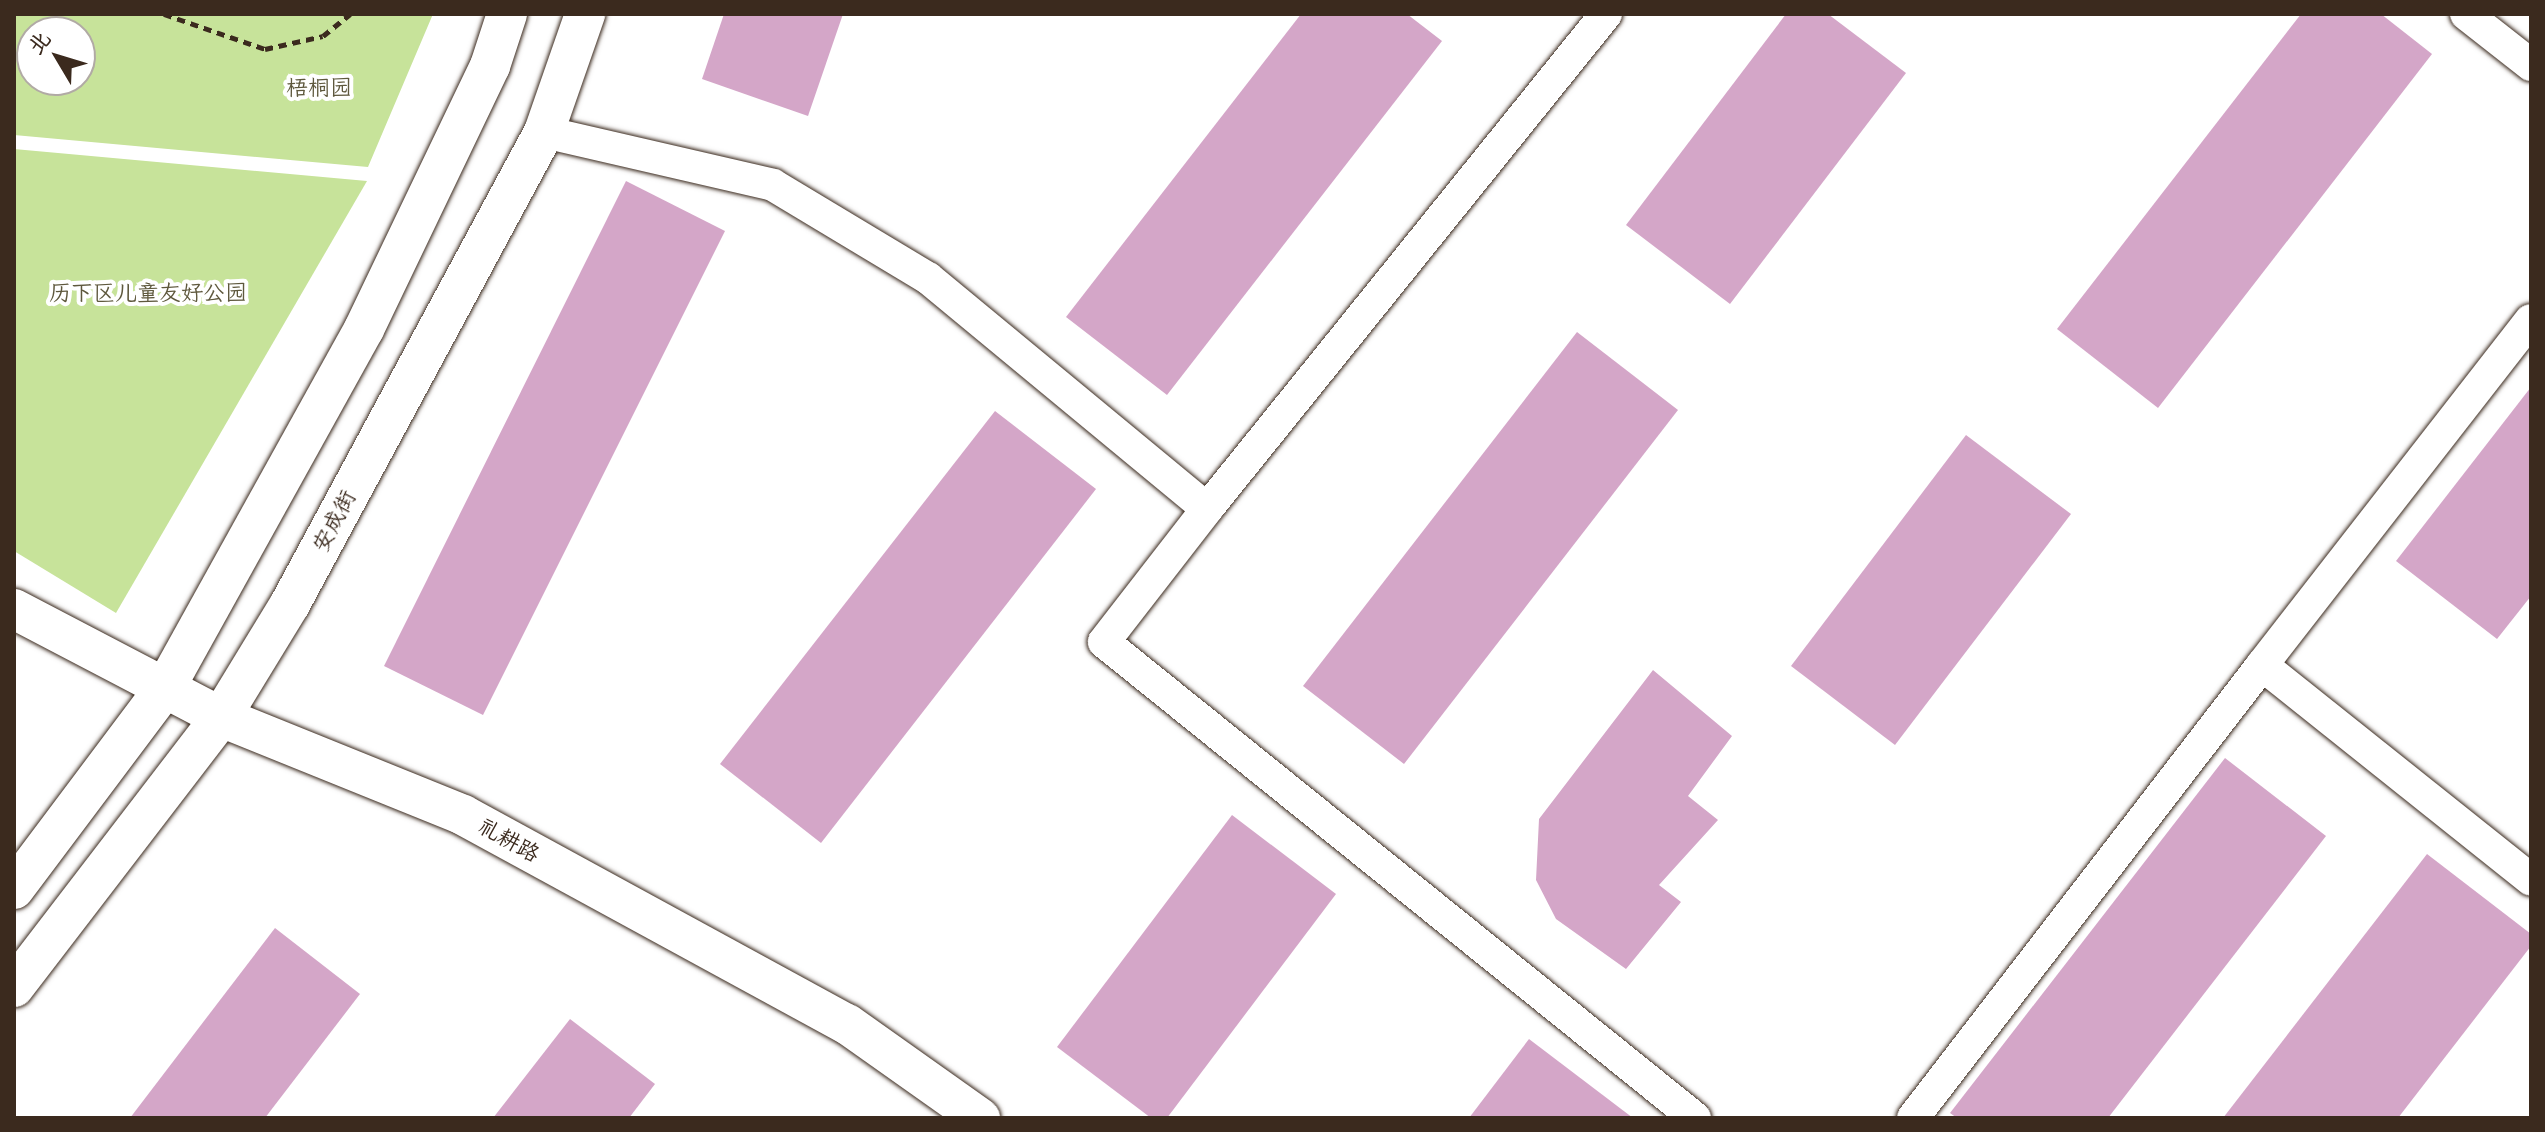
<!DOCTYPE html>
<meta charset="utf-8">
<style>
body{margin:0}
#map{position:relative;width:2545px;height:1132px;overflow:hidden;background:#fff;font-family:Delius,"LXGW WenKai TC",sans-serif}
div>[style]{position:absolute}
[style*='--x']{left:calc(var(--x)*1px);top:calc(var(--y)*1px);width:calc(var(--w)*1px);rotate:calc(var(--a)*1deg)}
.green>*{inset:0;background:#c7e39a}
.building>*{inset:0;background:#d4a6c8}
.path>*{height:5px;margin-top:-2.5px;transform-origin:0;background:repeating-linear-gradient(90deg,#3b2a1e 0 8px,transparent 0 14px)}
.roads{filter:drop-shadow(0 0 2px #3b2a1e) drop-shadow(0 0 2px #3b2a1e)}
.minor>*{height:32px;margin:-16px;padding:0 16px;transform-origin:16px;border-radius:16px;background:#fff}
.tertiary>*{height:40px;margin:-20px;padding:0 20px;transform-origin:20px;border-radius:20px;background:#fff}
span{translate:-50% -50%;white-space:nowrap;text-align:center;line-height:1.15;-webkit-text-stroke:8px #fff;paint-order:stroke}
.park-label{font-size:22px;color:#5e583d}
.street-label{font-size:22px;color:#3b2a1e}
.frame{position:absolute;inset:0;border:16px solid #3b2a1e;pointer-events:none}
.north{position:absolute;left:16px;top:16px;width:80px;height:80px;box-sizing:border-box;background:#fff;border:2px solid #b1aaa5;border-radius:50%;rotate:308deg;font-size:22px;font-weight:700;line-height:32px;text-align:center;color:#3b2a1e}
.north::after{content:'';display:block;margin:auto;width:28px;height:36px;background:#3b2a1e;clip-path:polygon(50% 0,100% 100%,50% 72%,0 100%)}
</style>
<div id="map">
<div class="green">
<div style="clip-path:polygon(evenodd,14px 14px,433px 14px,368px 167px,14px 135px,14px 14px,32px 32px,80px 32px,80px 80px,32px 80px,32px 32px)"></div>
<div style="clip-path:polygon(14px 149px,367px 181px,116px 613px,14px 551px)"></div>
</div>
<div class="building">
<div style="clip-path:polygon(724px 14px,843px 14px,808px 116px,702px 79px)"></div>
<div style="clip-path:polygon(1301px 14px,1407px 14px,1442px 41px,1167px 395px,1066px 317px)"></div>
<div style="clip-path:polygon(1786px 14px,1828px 14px,1906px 73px,1730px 304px,1626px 225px)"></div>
<div style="clip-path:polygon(2301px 14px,2381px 14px,2432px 54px,2158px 408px,2057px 329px)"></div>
<div style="clip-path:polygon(626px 181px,725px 231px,483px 715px,384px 666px)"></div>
<div style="clip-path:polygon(1577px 332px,1678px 410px,1404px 764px,1303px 686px)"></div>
<div style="clip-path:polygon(2531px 387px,2531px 596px,2497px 639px,2396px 561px)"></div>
<div style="clip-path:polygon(995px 411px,1096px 489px,821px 843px,720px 764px)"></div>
<div style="clip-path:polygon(1966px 435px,2071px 514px,1895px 745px,1791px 666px)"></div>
<div style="clip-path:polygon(1653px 670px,1732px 736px,1688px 796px,1718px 820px,1659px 885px,1681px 902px,1626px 969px,1556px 919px,1536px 880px,1539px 819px)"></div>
<div style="clip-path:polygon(2225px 758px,2326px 836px,2108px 1118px,1957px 1118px,1950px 1113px)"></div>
<div style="clip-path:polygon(1232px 815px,1336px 894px,1167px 1118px,1151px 1118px,1057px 1047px)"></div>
<div style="clip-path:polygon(2427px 854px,2531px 934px,2531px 946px,2398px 1118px,2223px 1118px)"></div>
<div style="clip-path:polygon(275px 928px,360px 994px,265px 1118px,130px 1118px)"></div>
<div style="clip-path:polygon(570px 1019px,655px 1084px,629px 1118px,493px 1118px)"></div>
<div style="clip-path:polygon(1529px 1039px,1633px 1118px,1469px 1118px)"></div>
</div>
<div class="path">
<div style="--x:164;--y:14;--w:107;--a:19.1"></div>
<div style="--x:265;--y:49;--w:59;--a:-12.6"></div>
<div style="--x:323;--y:36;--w:35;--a:-39"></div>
</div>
<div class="roads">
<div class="minor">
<div style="--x:2466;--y:14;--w:83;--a:38.1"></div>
<div style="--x:544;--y:132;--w:235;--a:13"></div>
<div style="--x:773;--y:185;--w:181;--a:31"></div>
<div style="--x:928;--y:278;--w:362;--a:39.6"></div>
<div style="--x:1207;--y:509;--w:168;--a:127.8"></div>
<div style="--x:1104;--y:642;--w:759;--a:38.85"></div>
<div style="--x:1207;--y:509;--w:636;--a:-51.13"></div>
<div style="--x:2262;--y:665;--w:437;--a:-52.1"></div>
<div style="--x:1913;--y:1118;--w:572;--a:-52.39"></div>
<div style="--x:2262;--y:665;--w:344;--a:38.6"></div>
</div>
<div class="tertiary">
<div style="--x:14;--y:609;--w:233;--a:27.6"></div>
<div style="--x:221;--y:717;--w:261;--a:22"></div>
<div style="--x:463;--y:815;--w:437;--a:28.6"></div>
<div style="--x:847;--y:1024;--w:163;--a:35.3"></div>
<div style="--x:14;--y:889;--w:251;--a:-53.1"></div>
<div style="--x:165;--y:688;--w:410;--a:-61"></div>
<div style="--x:364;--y:329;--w:292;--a:-64.4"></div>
<div style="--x:490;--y:66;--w:55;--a:-71.9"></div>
<div style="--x:14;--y:987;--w:340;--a:-52.5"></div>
<div style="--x:221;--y:717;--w:132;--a:-58.6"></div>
<div style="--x:290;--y:604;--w:536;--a:-61.71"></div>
<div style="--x:544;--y:132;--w:125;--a:-70.8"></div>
</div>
</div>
<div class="park-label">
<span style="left:319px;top:88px">梧桐园</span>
<span style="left:148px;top:293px">历下区儿童友好公园</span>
</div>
<div class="street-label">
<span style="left:334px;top:521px;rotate:-62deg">安成街</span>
<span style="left:509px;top:840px;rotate:29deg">礼耕路</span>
</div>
<div class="frame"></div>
<div class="north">北</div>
</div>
